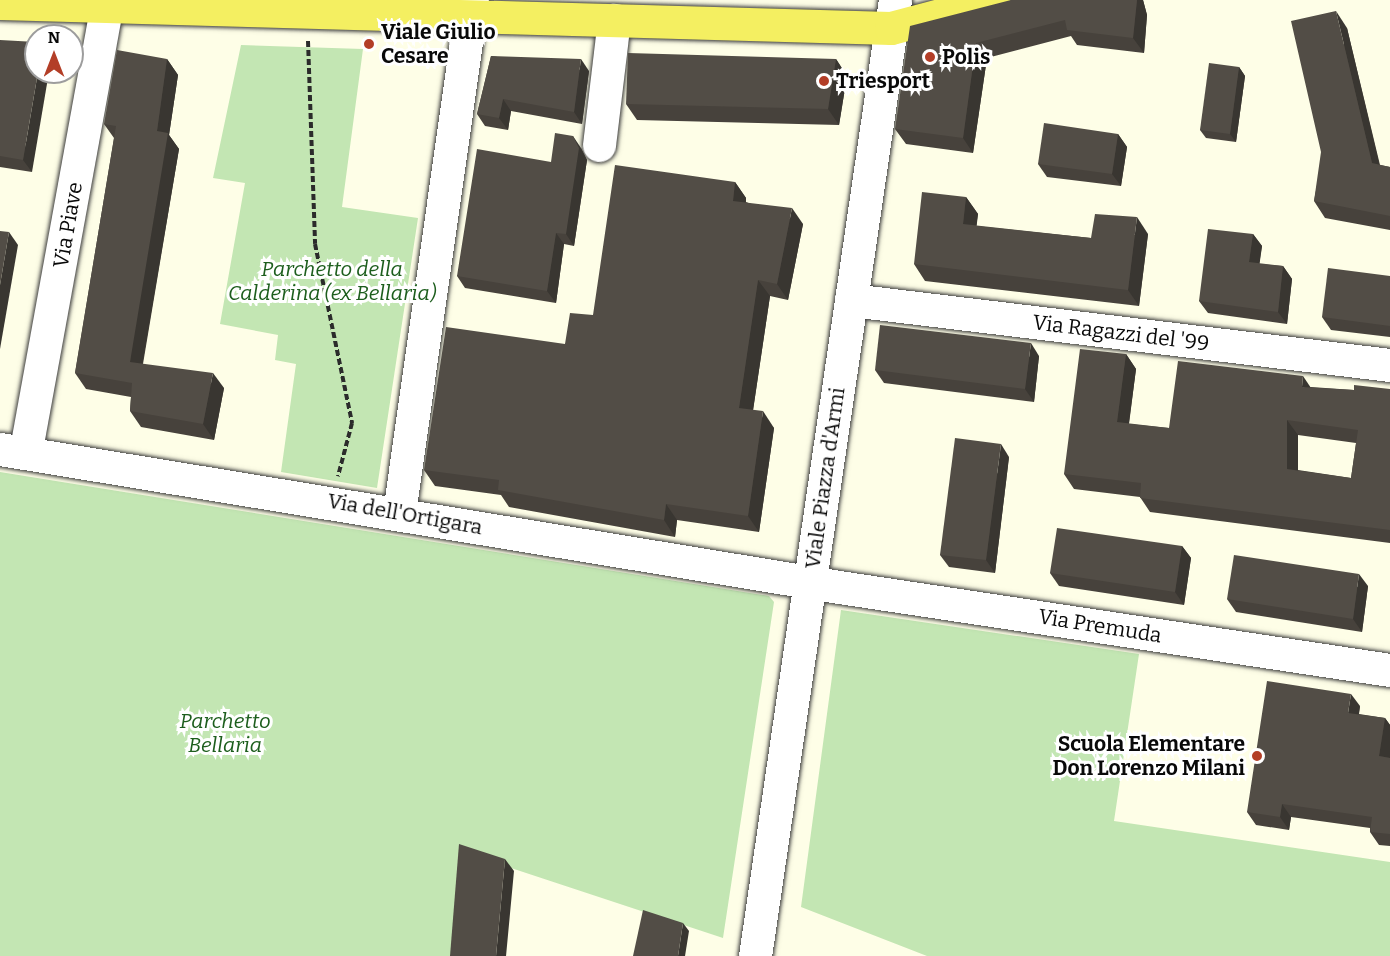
<!DOCTYPE html>
<style>
body{margin:0}
#map{position:relative;width:1390px;height:956px;overflow:hidden;background:#fefee7;font-family:Bitter,serif}
div>[style]{position:absolute}
[style*='--x']{left:calc(var(--x)*1px);top:calc(var(--y)*1px);width:calc(var(--w)*1px);rotate:calc(var(--a)*1deg)}
.green>*{inset:0;background:#c3e6b3}
.path>*{height:4px;margin-top:-2px;transform-origin:0;background:repeating-linear-gradient(90deg,#2b2b2b 0 6px,transparent 0 9px)}
.roads{filter:drop-shadow(0 0 2px #3c3c3c) drop-shadow(0 0 2px #3c3c3c)}
.minor>*{height:33px;margin:-16.5px;padding:0 16.5px;transform-origin:16.5px;border-radius:16.5px;background:#fff}
.major>*{height:33px;margin:-16.5px;padding:0 16.5px;transform-origin:16.5px;border-radius:16.5px;background:#f4ef61}
.wall>*{inset:0;background:#47423c}
.shaded-wall>*{inset:0;background:#393631}
.building>*{inset:0;background:#524d46}
.dots>*{width:16px;height:16px;translate:-50% -50%;box-sizing:border-box;border:3px solid #fff;border-radius:50%}
span{translate:-50% -50%;white-space:nowrap;text-align:center;line-height:1.15;-webkit-text-stroke:6px #fff;paint-order:stroke}
.poi-label{font-size:21px;color:#090909;font-weight:700}
.left{translate:0 -50%;text-align:left}
.right{translate:-100% -50%;text-align:right}
.street-label{font-size:21px;color:#090909}
.park-label{font-size:21px;color:#1d5e1d;font-style:italic}
.north{position:absolute;left:24px;top:24px;width:60px;height:60px;box-sizing:border-box;background:#fff;border:2px solid #9d9d9d;border-radius:50%;rotate:0deg;font-size:16px;font-weight:700;line-height:24px;text-align:center;color:#090909}
.north::after{content:'';display:block;margin:auto;width:21px;height:27px;background:#b33e27;clip-path:polygon(50% 0,100% 100%,50% 72%,0 100%)}
</style>
<div id="map">
<div class="green">
<div style="clip-path:polygon(241px 45px,363px 49px,342px 207px,418px 218px,377px 488px,281px 472px,296px 364px,275px 360px,278px 335px,220px 324px,245px 183px,213px 178px)"></div>
<div style="clip-path:polygon(0 472px,769px 596px,774px 602px,723px 938px,463px 852px,454px 956px,0 956px)"></div>
<div style="clip-path:polygon(841px 610px,1139px 654px,1114px 821px,1390px 862px,1390px 956px,927px 956px,801px 907px)"></div>
</div>
<div class="path">
<div style="--x:308;--y:41;--w:203;--a:88"></div>
<div style="--x:315;--y:244;--w:183;--a:78.3"></div>
<div style="--x:352;--y:423;--w:55;--a:104.8"></div>
</div>
<div class="roads">
<div class="minor">
<div style="--x:599;--y:145;--w:126;--a:-83.2"></div>
<div style="--x:851;--y:300;--w:543;--a:6.88"></div>
<div style="--x:0;--y:449;--w:850;--a:9.34"></div>
<div style="--x:839;--y:587;--w:557;--a:8.57"></div>
<div style="--x:26;--y:449;--w:456;--a:-79.7"></div>
<div style="--x:399;--y:513;--w:518;--a:-81.9"></div>
<div style="--x:755;--y:956;--w:966;--a:-81.67"></div>
</div>
<div class="major">
<div style="--x:0;--y:3;--w:891;--a:1.61"></div>
<div style="--x:891;--y:28;--w:109;--a:-14.9"></div>
</div>
</div>
<div class="wall">
<div style="clip-path:polygon(1011px 0,1143px 0,1147px 15px,1144px 53px,1077px 45px,1071px 36px,987px 58px,973px 153px,906px 144px,895px 129px)"></div>
<div style="clip-path:polygon(1347px 28px,1380px 165px,1390px 167px,1390px 230px,1325px 218px,1314px 201px)"></div>
<div style="clip-path:polygon(0 40px,32px 172px,0 167px)"></div>
<div style="clip-path:polygon(491px 56px,589px 71px,582px 124px,511px 111px,508px 130px,485px 126px,477px 114px)"></div>
<div style="clip-path:polygon(167px 59px,178px 75px,169px 135px,179px 149px,143px 364px,224px 388px,214px 440px,141px 427px,130px 411px,131px 397px,86px 389px,75px 373px,114px 138px,104px 124px)"></div>
<div style="clip-path:polygon(836px 59px,847px 76px,839px 125px,637px 120px,626px 104px)"></div>
<div style="clip-path:polygon(1239px 67px,1245px 76px,1236px 142px,1206px 138px,1200px 130px)"></div>
<div style="clip-path:polygon(1118px 134px,1127px 147px,1121px 186px,1047px 177px,1038px 164px)"></div>
<div style="clip-path:polygon(581px 148px,587px 160px,574px 246px,564px 244px,556px 303px,465px 288px,457px 276px)"></div>
<div style="clip-path:polygon(735px 182px,746px 198px,746px 202px,803px 224px,788px 300px,770px 296px,753px 410px,774px 428px,759px 532px,677px 520px,675px 537px,509px 507px,501px 495px,435px 486px,424px 470px,565px 344px,593px 315px)"></div>
<div style="clip-path:polygon(966px 197px,978px 214px,976px 226px,1091px 238px,1148px 234px,1139px 306px,925px 281px,914px 264px)"></div>
<div style="clip-path:polygon(1253px 234px,1262px 246px,1259px 264px,1283px 266px,1292px 279px,1287px 324px,1208px 313px,1199px 301px)"></div>
<div style="clip-path:polygon(1390px 276px,1390px 337px,1331px 330px,1322px 317px)"></div>
<div style="clip-path:polygon(evenodd,1126px 354px,1136px 369px,1129px 424px,1169px 428px,1311px 387px,1354px 390px,1390px 389px,1390px 543px,1150px 512px,1140px 497px,1074px 489px,1064px 474px,1126px 354px,1298px 435px,1356px 443px,1351px 478px,1298px 470px,1298px 435px)"></div>
<div style="clip-path:polygon(1039px 356px,1034px 402px,884px 383px,875px 370px)"></div>
<div style="clip-path:polygon(1009px 457px,995px 573px,949px 567px,940px 555px)"></div>
<div style="clip-path:polygon(1182px 546px,1191px 558px,1184px 605px,1059px 586px,1050px 573px)"></div>
<div style="clip-path:polygon(1368px 586px,1362px 632px,1236px 612px,1227px 599px)"></div>
<div style="clip-path:polygon(1360px 706px,1359px 714px,1385px 718px,1390px 725px,1390px 846px,1379px 845px,1370px 832px,1370px 828px,1291px 817px,1289px 830px,1256px 825px,1247px 812px)"></div>
</div>
<div class="shaded-wall">
<div style="clip-path:polygon(1137px 0,1143px 0,1147px 15px,1144px 53px,1133px 38px)"></div>
<div style="clip-path:polygon(1336px 11px,1347px 28px,1383px 180px,1372px 163px)"></div>
<div style="clip-path:polygon(976px 43px,987px 58px,973px 153px,963px 138px)"></div>
<div style="clip-path:polygon(167px 59px,178px 75px,169px 135px,179px 149px,140px 378px,130px 362px,157px 131px)"></div>
<div style="clip-path:polygon(581px 59px,589px 71px,582px 124px,574px 112px)"></div>
<div style="clip-path:polygon(836px 59px,847px 76px,839px 125px,828px 109px)"></div>
<div style="clip-path:polygon(1239px 67px,1245px 76px,1236px 142px,1230px 134px)"></div>
<div style="clip-path:polygon(38px 72px,49px 72px,32px 172px,23px 160px)"></div>
<div style="clip-path:polygon(503px 99px,511px 111px,508px 130px,499px 118px)"></div>
<div style="clip-path:polygon(1118px 134px,1127px 147px,1121px 186px,1112px 174px)"></div>
<div style="clip-path:polygon(573px 136px,581px 148px,587px 160px,574px 246px,566px 234px)"></div>
<div style="clip-path:polygon(735px 182px,746px 198px,744px 217px,733px 201px)"></div>
<div style="clip-path:polygon(966px 197px,978px 214px,975px 240px,963px 224px)"></div>
<div style="clip-path:polygon(792px 208px,803px 224px,788px 300px,777px 284px)"></div>
<div style="clip-path:polygon(1137px 217px,1148px 234px,1139px 306px,1128px 290px)"></div>
<div style="clip-path:polygon(9px 232px,18px 245px,0 349px,0 285px)"></div>
<div style="clip-path:polygon(556px 233px,564px 244px,556px 303px,547px 291px)"></div>
<div style="clip-path:polygon(1253px 234px,1262px 246px,1258px 275px,1249px 262px)"></div>
<div style="clip-path:polygon(1283px 266px,1292px 279px,1287px 324px,1278px 312px)"></div>
<div style="clip-path:polygon(758px 280px,770px 296px,751px 424px,739px 408px)"></div>
<div style="clip-path:polygon(1031px 343px,1039px 356px,1034px 402px,1025px 389px)"></div>
<div style="clip-path:polygon(1126px 354px,1136px 369px,1127px 437px,1117px 422px)"></div>
<div style="clip-path:polygon(213px 373px,224px 388px,214px 440px,203px 424px)"></div>
<div style="clip-path:polygon(1303px 376px,1313px 391px,1302px 387px)"></div>
<div style="clip-path:polygon(763px 411px,774px 428px,759px 532px,748px 516px)"></div>
<div style="clip-path:polygon(1287px 420px,1298px 435px,1298px 483px,1287px 469px)"></div>
<div style="clip-path:polygon(1001px 444px,1009px 457px,995px 573px,986px 560px)"></div>
<div style="clip-path:polygon(666px 504px,677px 520px,675px 537px,664px 520px)"></div>
<div style="clip-path:polygon(1182px 546px,1191px 558px,1184px 605px,1175px 592px)"></div>
<div style="clip-path:polygon(1359px 574px,1368px 586px,1362px 632px,1353px 619px)"></div>
<div style="clip-path:polygon(1351px 694px,1360px 706px,1357px 725px,1348px 713px)"></div>
<div style="clip-path:polygon(1385px 718px,1390px 725px,1390px 758px,1379px 756px)"></div>
<div style="clip-path:polygon(1282px 804px,1291px 817px,1289px 830px,1280px 817px)"></div>
<div style="clip-path:polygon(505px 859px,514px 871px,506px 956px,496px 956px)"></div>
<div style="clip-path:polygon(683px 923px,689px 931px,685px 956px,678px 956px)"></div>
</div>
<div class="building">
<div style="clip-path:polygon(1011px 0,1137px 0,1133px 38px,1067px 30px,1065px 20px,976px 43px,963px 138px,895px 129px,910px 26px)"></div>
<div style="clip-path:polygon(1336px 11px,1372px 163px,1390px 167px,1390px 216px,1314px 201px,1321px 152px,1291px 21px)"></div>
<div style="clip-path:polygon(0 40px,36px 42px,36px 72px,38px 72px,23px 160px,0 156px)"></div>
<div style="clip-path:polygon(117px 50px,167px 59px,157px 131px,168px 133px,130px 362px,213px 373px,203px 424px,130px 411px,132px 383px,75px 373px,116px 126px,104px 124px)"></div>
<div style="clip-path:polygon(628px 53px,836px 59px,828px 109px,626px 104px)"></div>
<div style="clip-path:polygon(491px 56px,581px 59px,574px 112px,503px 99px,499px 118px,477px 114px)"></div>
<div style="clip-path:polygon(1209px 63px,1239px 67px,1230px 134px,1200px 130px)"></div>
<div style="clip-path:polygon(1044px 123px,1118px 134px,1112px 174px,1038px 164px)"></div>
<div style="clip-path:polygon(555px 133px,573px 136px,579px 148px,566px 234px,556px 233px,547px 291px,457px 276px,477px 149px,551px 162px)"></div>
<div style="clip-path:polygon(615px 165px,735px 182px,733px 201px,792px 208px,777px 284px,758px 280px,739px 408px,763px 411px,748px 516px,666px 504px,664px 520px,498px 490px,499px 480px,424px 470px,446px 327px,565px 344px,570px 313px,593px 315px)"></div>
<div style="clip-path:polygon(922px 192px,966px 197px,963px 224px,1091px 238px,1095px 214px,1137px 217px,1128px 290px,914px 264px)"></div>
<div style="clip-path:polygon(1208px 229px,1253px 234px,1249px 262px,1283px 266px,1278px 312px,1199px 301px)"></div>
<div style="clip-path:polygon(0 231px,9px 232px,0 285px)"></div>
<div style="clip-path:polygon(1328px 268px,1390px 276px,1390px 326px,1322px 317px)"></div>
<div style="clip-path:polygon(880px 325px,1031px 343px,1025px 389px,875px 370px)"></div>
<div style="clip-path:polygon(evenodd,1080px 349px,1126px 354px,1117px 422px,1169px 428px,1178px 361px,1303px 376px,1302px 387px,1354px 390px,1354px 385px,1390px 389px,1390px 530px,1140px 498px,1141px 483px,1064px 474px,1080px 349px,1287px 420px,1358px 430px,1351px 478px,1287px 469px,1287px 420px)"></div>
<div style="clip-path:polygon(955px 438px,1001px 444px,986px 560px,940px 555px)"></div>
<div style="clip-path:polygon(1057px 528px,1182px 546px,1175px 592px,1050px 573px)"></div>
<div style="clip-path:polygon(1234px 555px,1359px 574px,1353px 619px,1227px 599px)"></div>
<div style="clip-path:polygon(1267px 681px,1351px 694px,1348px 713px,1385px 718px,1379px 756px,1390px 758px,1390px 834px,1370px 832px,1372px 817px,1282px 804px,1280px 817px,1247px 812px)"></div>
<div style="clip-path:polygon(459px 844px,505px 859px,496px 956px,450px 956px)"></div>
<div style="clip-path:polygon(643px 910px,683px 923px,678px 956px,633px 956px)"></div>
</div>
<div class="dots">
<div style="left:369px;top:44px;background:#b33e27"></div>
<div style="left:930px;top:57px;background:#b33e27"></div>
<div style="left:824px;top:81px;background:#b33e27"></div>
<div style="left:1257px;top:756px;background:#b33e27"></div>
</div>
<div class="poi-label">
<span class="left" style="left:381px;top:44px">Viale Giulio<br>Cesare</span>
<span class="left" style="left:942px;top:57px">Polis</span>
<span class="left" style="left:836px;top:81px">Triesport</span>
<span class="right" style="left:1245px;top:756px">Scuola Elementare<br>Don Lorenzo Milani</span>
</div>
<div class="street-label">
<span style="left:68px;top:225px;rotate:-80deg">Via Piave</span>
<span style="left:1121px;top:333px;rotate:7deg">Via Ragazzi del '99</span>
<span style="left:825px;top:478px;rotate:-82deg">Viale Piazza d'Armi</span>
<span style="left:405px;top:514px;rotate:10deg">Via dell'Ortigara</span>
<span style="left:1100px;top:626px;rotate:9deg">Via Premuda</span>
</div>
<div class="park-label">
<span style="left:332px;top:281px">Parchetto della<br>Calderina (ex Bellaria)</span>
<span style="left:225px;top:733px">Parchetto<br>Bellaria</span>
</div>
<div class="north">N</div>
</div>
